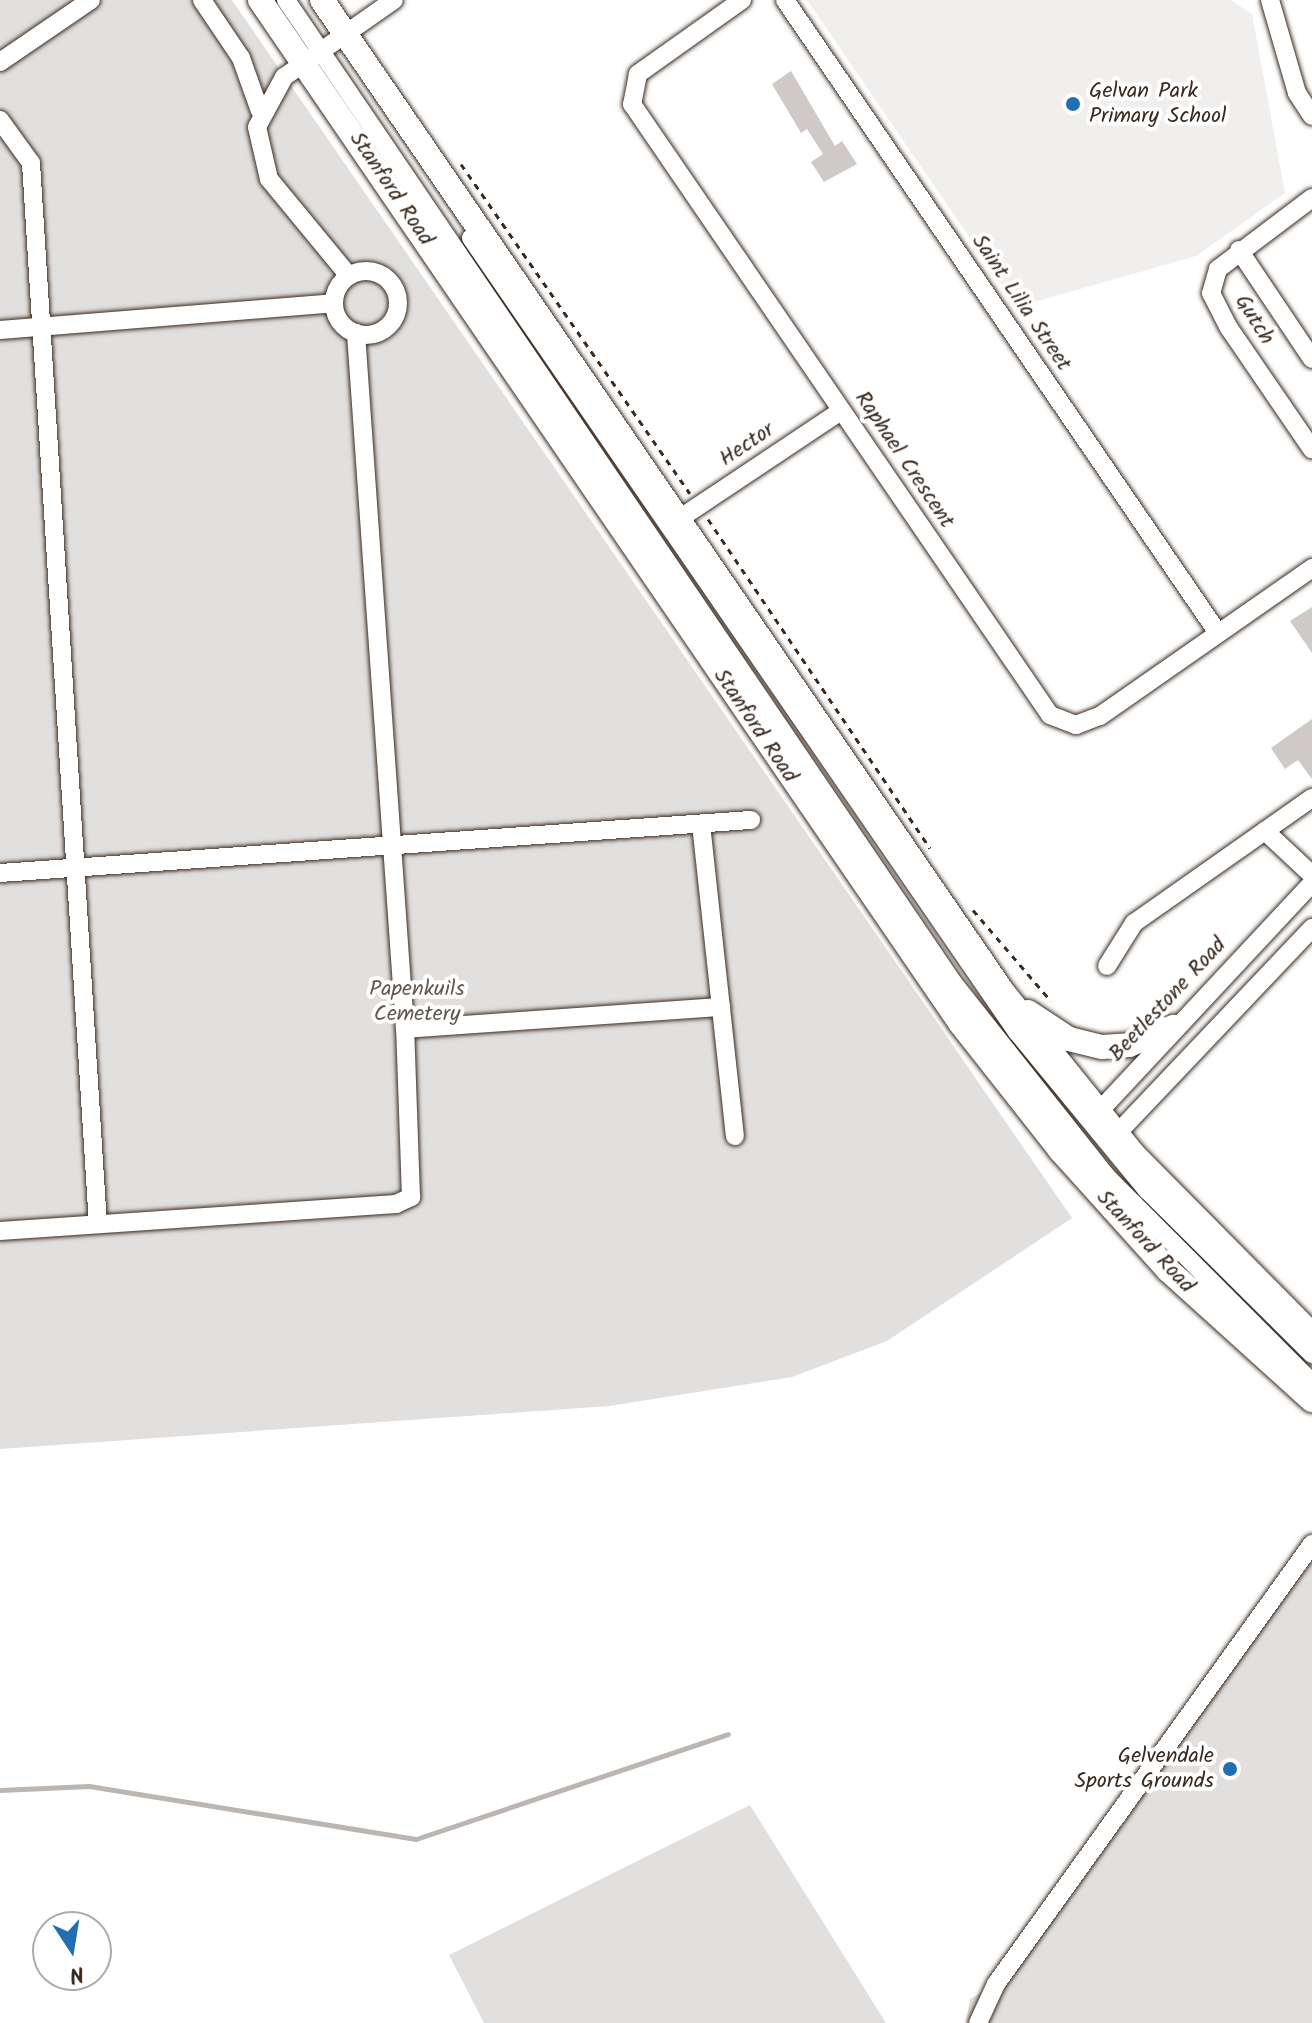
<!DOCTYPE html>
<style>
body{margin:0}
#map{position:relative;width:1312px;height:2023px;overflow:hidden;background:#fff;font-family:Kalam,sans-serif}
div>[style]{position:absolute}
[style*='--x']{left:calc(var(--x)*1px);top:calc(var(--y)*1px);width:calc(var(--w)*1px);rotate:calc(var(--a)*1deg)}
.built>*{inset:0;background:#f1efee}
.green>*{inset:0;background:#e2e0de}
.stream>*{height:5px;margin:-2.5px;padding:0 2.5px;transform-origin:2.5px;border-radius:2.5px;background:#bcb6b3}
.building>*{inset:0;background:#cfcac7}
.path>*{height:3px;margin-top:-1.5px;transform-origin:0;background:repeating-linear-gradient(90deg,#3b2a1e 0 6px,transparent 0 12px)}
.roads{filter:drop-shadow(0 0 2px #3b2a1e) drop-shadow(0 0 2px #3b2a1e)}
.minor>*{height:18px;margin:-9px;padding:0 9px;transform-origin:9px;border-radius:9px;background:#fff}
.minor>.ring{margin:-9px;padding:0;box-sizing:content-box;background:none;border:18px solid #fff;border-radius:50%}
.major>*{height:24px;margin:-12px;padding:0 12px;transform-origin:12px;border-radius:12px;background:#fff}
.dots>*{width:22px;height:22px;translate:-50% -50%;box-sizing:border-box;border:4px solid #fff;border-radius:50%}
span{translate:-50% -50%;white-space:nowrap;text-align:center;line-height:1.15;-webkit-text-stroke:8px #fff;paint-order:stroke}
.poi-label{font-size:22px;color:#3b2a1e}
.left{translate:0 -50%;text-align:left}
.right{translate:-100% -50%;text-align:right}
.street-label{font-size:22px;color:#3b2a1e}
.park-label{font-size:22px;color:#65584e}
.north{position:absolute;left:32px;top:1911px;width:80px;height:80px;box-sizing:border-box;background:#fff;border:2px solid #b1aaa5;border-radius:50%;rotate:168deg;font-size:22px;font-weight:700;line-height:32px;text-align:center;color:#3b2a1e}
.north::after{content:'';display:block;margin:auto;width:28px;height:36px;background:#1f6fb2;clip-path:polygon(50% 0,100% 100%,50% 72%,0 100%)}
</style>
<div id="map">
<div class="built">
<div style="clip-path:polygon(807px 0,1231px 0,1252px 14px,1285px 193px,1196px 256px,1017px 307px)"></div>
</div>
<div class="green">
<div style="clip-path:polygon(0 0,232px 0,1072px 1218px,887px 1341px,792px 1377px,609px 1406px,0 1449px)"></div>
<div style="clip-path:polygon(1312px 1554px,1312px 2023px,966px 2023px,970px 1999px,996px 1984px)"></div>
<div style="clip-path:polygon(750px 1805px,886px 2023px,484px 2023px,449px 1955px)"></div>
</div>
<div class="stream">
<div style="--x:0;--y:1790;--w:89;--a:-2.6"></div>
<div style="--x:89;--y:1786;--w:331;--a:9.2"></div>
<div style="--x:416;--y:1839;--w:329;--a:-18.6"></div>
</div>
<div class="building">
<div style="clip-path:polygon(791px 71px,835px 146px,842px 141px,857px 164px,824px 182px,811px 162px,823px 154px,807px 129px,801px 133px,772px 84px)"></div>
<div style="clip-path:polygon(1312px 607px,1312px 653px,1290px 621px)"></div>
<div style="clip-path:polygon(1312px 719px,1312px 779px,1298px 760px,1285px 769px,1271px 748px)"></div>
</div>
<div class="path">
<div style="--x:461;--y:164;--w:401;--a:55.2"></div>
<div style="--x:708;--y:519;--w:397;--a:56"></div>
<div style="--x:973;--y:910;--w:120;--a:49.4"></div>
</div>
<div class="roads">
<div class="minor">
<div style="--x:202;--y:0;--w:70;--a:56.1"></div>
<div style="--x:241;--y:58;--w:56;--a:70.3"></div>
<div style="--x:286;--y:0;--w:1189;--a:55.83"></div>
<div style="--x:954;--y:984;--w:245;--a:51.6"></div>
<div style="--x:1106;--y:1176;--w:292;--a:45.1"></div>
<div style="--x:742;--y:0;--w:128;--a:144.6"></div>
<div style="--x:638;--y:74;--w:31;--a:101"></div>
<div style="--x:632;--y:104;--w:740;--a:55.62"></div>
<div style="--x:1050;--y:715;--w:28;--a:21"></div>
<div style="--x:1076;--y:725;--w:26;--a:-21"></div>
<div style="--x:1100;--y:716;--w:259;--a:-34.9"></div>
<div style="--x:785;--y:0;--w:767;--a:55.63"></div>
<div style="--x:1270;--y:0;--w:97;--a:73.8"></div>
<div style="--x:1297;--y:93;--w:27;--a:57"></div>
<div style="--x:0;--y:62;--w:110;--a:-34.3"></div>
<div style="--x:0;--y:120;--w:53;--a:54.2"></div>
<div style="--x:31;--y:163;--w:1063;--a:86.39"></div>
<div style="--x:1312;--y:198;--w:118;--a:142.9"></div>
<div style="--x:1218;--y:269;--w:25;--a:106"></div>
<div style="--x:1211;--y:293;--w:39;--a:63"></div>
<div style="--x:1229;--y:328;--w:147;--a:55.6"></div>
<div style="--x:471;--y:238;--w:964;--a:55.49"></div>
<div style="--x:1017;--y:1032;--w:205;--a:50.6"></div>
<div style="--x:1147;--y:1190;--w:233;--a:44.8"></div>
<div style="--x:1239;--y:250;--w:131;--a:56.2"></div>
<div class="ring" style="left:334px;top:271px;width:46px;height:46px"></div>
<div style="--x:349;--y:276;--w:126;--a:-129.5"></div>
<div style="--x:269;--y:179;--w:53;--a:-103"></div>
<div style="--x:257;--y:127;--w:57;--a:-61.6"></div>
<div style="--x:284;--y:77;--w:134;--a:-35"></div>
<div style="--x:0;--y:330;--w:335;--a:-4.6"></div>
<div style="--x:679;--y:519;--w:195;--a:-33.7"></div>
<div style="--x:701;--y:824;--w:314;--a:83.8"></div>
<div style="--x:1265;--y:831;--w:64;--a:43.1"></div>
<div style="--x:0;--y:873;--w:753;--a:-4.04"></div>
<div style="--x:1107;--y:966;--w:51;--a:-57.9"></div>
<div style="--x:1134;--y:923;--w:218;--a:-35.1"></div>
<div style="--x:405;--y:1029;--w:317;--a:-4"></div>
<div style="--x:1091;--y:1120;--w:324;--a:-47"></div>
<div style="--x:1110;--y:1141;--w:294;--a:-46.5"></div>
<div style="--x:0;--y:1231;--w:397;--a:-3.9"></div>
<div style="--x:396;--y:1204;--w:17;--a:-25"></div>
<div style="--x:411;--y:1197;--w:168;--a:-92"></div>
<div style="--x:405;--y:1029;--w:698;--a:-94.03"></div>
<div style="--x:978;--y:2023;--w:43;--a:-65.2"></div>
<div style="--x:996;--y:1984;--w:542;--a:-54.31"></div>
</div>
<div class="major">
<div style="--x:260;--y:0;--w:1241;--a:55.61"></div>
<div style="--x:961;--y:1024;--w:160;--a:51.8"></div>
<div style="--x:1060;--y:1150;--w:161;--a:48"></div>
<div style="--x:1168;--y:1270;--w:194;--a:42.1"></div>
<div style="--x:322;--y:0;--w:1202;--a:55.54"></div>
<div style="--x:1002;--y:991;--w:209;--a:51.2"></div>
<div style="--x:1133;--y:1154;--w:255;--a:45.3"></div>
<div style="--x:1028;--y:1012;--w:49;--a:33.4"></div>
<div style="--x:1069;--y:1039;--w:34;--a:14"></div>
<div style="--x:1102;--y:1047;--w:27;--a:-4"></div>
<div style="--x:1129;--y:1045;--w:48;--a:-22.2"></div>
</div>
</div>
<div class="dots">
<div style="left:1073px;top:104px;background:#1f6fb2"></div>
<div style="left:1230px;top:1769px;background:#1f6fb2"></div>
</div>
<div class="poi-label">
<span class="left" style="left:1089px;top:104px">Gelvan Park<br>Primary School</span>
<span class="right" style="left:1214px;top:1769px">Gelvendale<br>Sports Grounds</span>
</div>
<div class="street-label">
<span style="left:391px;top:189px;rotate:56deg">Stanford Road</span>
<span style="left:1021px;top:303px;rotate:56deg">Saint Lilia Street</span>
<span style="left:1254px;top:320px;rotate:58deg">Gutch</span>
<span style="left:747px;top:445px;rotate:-34deg">Hector</span>
<span style="left:904px;top:460px;rotate:56deg">Raphael Crescent</span>
<span style="left:755px;top:726px;rotate:56deg">Stanford Road</span>
<span style="left:1168px;top:1000px;rotate:-47deg">Beetlestone Road</span>
<span style="left:1145px;top:1242px;rotate:47deg">Stanford Road</span>
</div>
<div class="park-label">
<span style="left:417px;top:1002px">Papenkuils<br>Cemetery</span>
</div>
<div class="north">N</div>
</div>
